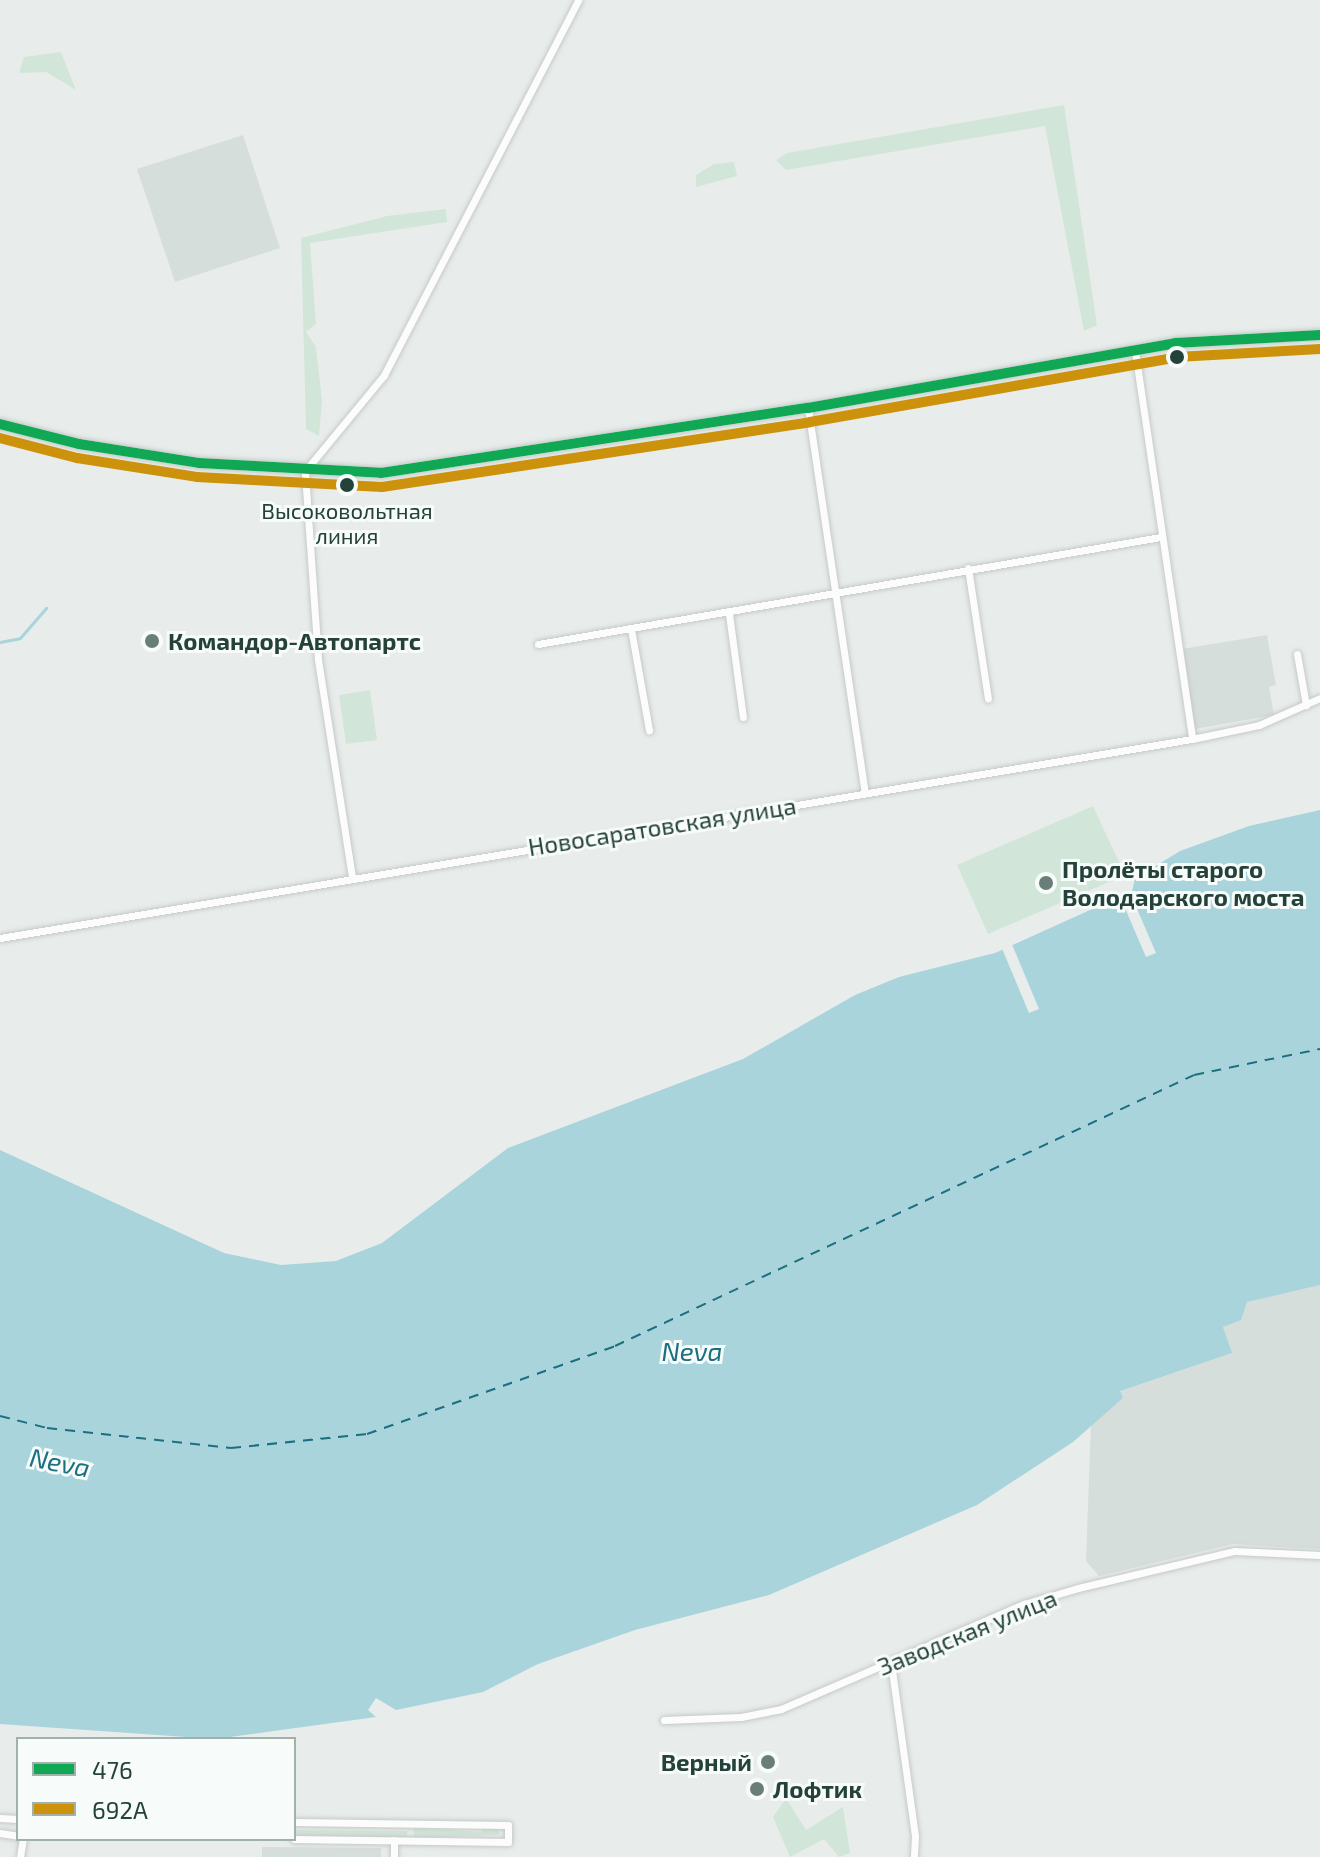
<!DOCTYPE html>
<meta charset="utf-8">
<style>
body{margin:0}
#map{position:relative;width:1320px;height:1857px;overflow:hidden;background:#e8edeb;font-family:"Exo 2",sans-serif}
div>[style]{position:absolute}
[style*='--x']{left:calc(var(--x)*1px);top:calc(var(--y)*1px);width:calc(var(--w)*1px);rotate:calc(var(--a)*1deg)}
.built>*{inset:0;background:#d6dedb}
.green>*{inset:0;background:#d1e6d8}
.water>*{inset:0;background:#a9d4db}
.pier>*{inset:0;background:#e8edeb}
.stream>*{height:3px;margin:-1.5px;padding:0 1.5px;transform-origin:1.5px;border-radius:1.5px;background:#a9d4db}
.ferry>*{height:2px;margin-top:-1px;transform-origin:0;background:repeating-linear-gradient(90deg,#1c6f80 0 10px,transparent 0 18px)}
.roads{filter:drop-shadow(0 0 2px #c5cac8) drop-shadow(0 0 2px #c5cac8)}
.street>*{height:7px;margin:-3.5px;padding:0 3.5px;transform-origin:3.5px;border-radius:3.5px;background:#fcfcfc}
.secondary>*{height:10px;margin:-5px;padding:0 5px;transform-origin:5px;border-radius:5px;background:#fcfcfc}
.bus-1>*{height:10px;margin:-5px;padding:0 5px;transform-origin:5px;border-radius:5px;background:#10a855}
.bus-2>*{height:10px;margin:-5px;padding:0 5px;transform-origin:5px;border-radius:5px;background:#cd920c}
.dots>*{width:22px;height:22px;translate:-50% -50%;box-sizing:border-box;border:4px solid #f7fbf9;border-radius:50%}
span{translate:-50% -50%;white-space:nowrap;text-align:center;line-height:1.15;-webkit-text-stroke:6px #f7fbf9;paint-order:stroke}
.bus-label{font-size:22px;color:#24423a}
.poi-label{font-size:24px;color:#24423a;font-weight:700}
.left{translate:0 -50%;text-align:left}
.right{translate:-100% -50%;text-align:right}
.street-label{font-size:24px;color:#24423a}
.water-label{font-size:26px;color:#1c6f80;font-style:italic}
.legend{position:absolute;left:16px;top:1737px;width:280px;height:104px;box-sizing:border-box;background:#f7fbf9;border:2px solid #a3b1ad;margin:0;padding:10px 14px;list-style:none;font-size:24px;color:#24423a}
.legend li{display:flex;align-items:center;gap:16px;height:40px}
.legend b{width:40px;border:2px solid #a3b1ad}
</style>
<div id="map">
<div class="built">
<div style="clip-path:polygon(243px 135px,280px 248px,175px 282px,137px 169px)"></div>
<div style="clip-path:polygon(1267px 635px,1276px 685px,1269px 687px,1274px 715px,1195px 729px,1182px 649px)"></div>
<div style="clip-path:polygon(1320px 1285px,1320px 1549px,1233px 1544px,1099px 1576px,1086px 1561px,1091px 1422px,1123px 1398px,1119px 1391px,1231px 1353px,1223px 1327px,1246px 1302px)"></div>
<div style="clip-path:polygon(262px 1847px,381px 1848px,381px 1857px,262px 1857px)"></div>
</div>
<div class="green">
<div style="clip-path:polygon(61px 52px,76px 90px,46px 72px,19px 73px,24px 57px)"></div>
<div style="clip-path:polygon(1064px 105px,1097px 325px,1084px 331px,1045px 126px,786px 170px,776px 160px,787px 153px)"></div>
<div style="clip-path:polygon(734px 162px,737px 176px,696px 187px,696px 175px,714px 164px)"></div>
<div style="clip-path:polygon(446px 209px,447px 222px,310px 243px,316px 324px,306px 332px,316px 347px,322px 400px,319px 436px,306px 429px,301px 238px,387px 216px)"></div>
<div style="clip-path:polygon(370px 690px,377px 740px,346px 744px,339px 695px)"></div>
<div style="clip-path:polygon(1093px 806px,1125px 875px,988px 934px,957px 865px)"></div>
<div style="clip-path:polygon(786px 1798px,806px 1830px,843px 1807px,850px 1853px,839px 1857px,824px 1839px,790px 1857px,773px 1817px)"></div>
<div style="clip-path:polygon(485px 1827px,498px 1829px,500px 1835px,414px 1838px,414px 1828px,481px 1832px)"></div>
<div style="clip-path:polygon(294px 1830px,407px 1831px,407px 1838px,294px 1837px)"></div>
</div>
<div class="water">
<div style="clip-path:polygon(1320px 810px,1320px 1285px,1247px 1302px,1241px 1320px,1223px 1327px,1232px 1353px,1120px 1391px,1123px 1398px,1073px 1442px,977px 1505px,769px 1595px,635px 1630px,538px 1664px,483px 1692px,396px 1710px,376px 1698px,368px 1710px,376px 1717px,215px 1739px,0 1724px,0 1150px,224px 1253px,281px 1265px,336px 1261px,382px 1243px,508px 1148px,743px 1059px,855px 995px,899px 977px,995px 953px,1132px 891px,1135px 879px,1180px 851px,1249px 826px)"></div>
</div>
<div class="pier">
<div style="clip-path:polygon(1128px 888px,1156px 953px,1146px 957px,1118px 892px)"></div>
<div style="clip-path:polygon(1011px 942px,1039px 1009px,1029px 1013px,1001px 946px)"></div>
</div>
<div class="stream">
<div style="--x:0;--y:642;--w:20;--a:-11"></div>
<div style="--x:20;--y:638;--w:40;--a:-49"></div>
</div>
<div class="ferry">
<div style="--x:0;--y:1416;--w:49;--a:14.3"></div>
<div style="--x:47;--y:1428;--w:185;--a:6.2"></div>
<div style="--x:231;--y:1448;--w:137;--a:-5.9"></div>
<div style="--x:367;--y:1434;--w:263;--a:-19.5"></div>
<div style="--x:615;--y:1346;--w:639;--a:-25.08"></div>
<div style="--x:1194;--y:1075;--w:129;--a:-11.7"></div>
</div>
<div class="roads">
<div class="street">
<div style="--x:1135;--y:351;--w:392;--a:81.6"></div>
<div style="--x:808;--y:408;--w:388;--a:81.6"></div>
<div style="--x:968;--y:568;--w:132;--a:81.3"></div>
<div style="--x:729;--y:614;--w:104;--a:82.3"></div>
<div style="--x:631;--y:629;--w:103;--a:79.9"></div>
<div style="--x:538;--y:644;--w:632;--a:-9.75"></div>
<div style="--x:1297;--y:654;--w:52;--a:80"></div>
<div style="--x:352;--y:877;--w:221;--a:-98.9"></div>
<div style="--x:318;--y:659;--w:188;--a:-94"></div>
<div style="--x:305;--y:471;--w:124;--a:-50.5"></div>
<div style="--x:384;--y:375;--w:422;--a:-62.6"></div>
<div style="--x:0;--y:938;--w:1208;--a:-9.48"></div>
<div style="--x:1192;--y:739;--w:68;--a:-11.8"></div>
<div style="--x:1259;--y:725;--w:67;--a:-23.9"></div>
<div style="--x:891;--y:1663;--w:175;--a:82.1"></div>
<div style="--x:915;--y:1836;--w:21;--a:93"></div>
<div style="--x:664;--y:1720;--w:77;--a:-2.2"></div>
<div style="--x:741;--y:1717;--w:41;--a:-11.3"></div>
<div style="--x:781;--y:1709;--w:265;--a:-23.4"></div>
<div style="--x:1024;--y:1604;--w:56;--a:-16.5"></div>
<div style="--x:1078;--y:1588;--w:161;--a:-13.3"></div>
<div style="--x:1235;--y:1551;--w:85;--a:2.7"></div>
<div style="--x:0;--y:1818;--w:18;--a:3"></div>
<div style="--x:294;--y:1822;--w:214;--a:0.8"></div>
<div style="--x:508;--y:1825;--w:17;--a:90"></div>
<div style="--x:508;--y:1842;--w:214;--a:-179.2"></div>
<div style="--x:0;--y:1833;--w:18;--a:9"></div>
<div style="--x:20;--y:1857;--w:18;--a:-81"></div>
<div style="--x:394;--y:1857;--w:17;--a:-90"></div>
</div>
<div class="secondary">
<div style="--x:0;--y:424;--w:81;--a:14.2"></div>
<div style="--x:79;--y:444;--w:121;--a:9"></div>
<div style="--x:199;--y:463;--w:182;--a:3.1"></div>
<div style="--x:381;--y:473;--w:432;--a:-8.7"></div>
<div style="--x:808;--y:408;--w:373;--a:-10"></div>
<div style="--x:1175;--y:343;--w:145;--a:-3.2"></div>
</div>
</div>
<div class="bus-1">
<div style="--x:0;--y:424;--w:81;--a:14.2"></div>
<div style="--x:79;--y:444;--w:121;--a:9"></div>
<div style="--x:199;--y:463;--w:182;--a:3.1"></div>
<div style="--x:381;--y:473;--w:432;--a:-8.7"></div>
<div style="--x:808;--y:408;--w:373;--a:-10"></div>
<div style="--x:1175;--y:343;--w:145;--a:-3.2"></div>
</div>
<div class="bus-2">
<div style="--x:0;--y:438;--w:80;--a:14.6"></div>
<div style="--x:77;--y:458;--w:121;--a:9"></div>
<div style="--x:197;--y:477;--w:185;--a:3.1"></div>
<div style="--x:382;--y:487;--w:433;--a:-8.6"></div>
<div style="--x:810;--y:422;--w:373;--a:-10"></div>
<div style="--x:1177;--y:357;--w:143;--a:-3.2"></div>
</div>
<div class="dots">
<div style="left:1177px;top:357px;background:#24423a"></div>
<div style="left:347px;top:485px;background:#24423a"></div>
<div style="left:152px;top:641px;background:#697e78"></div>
<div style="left:1046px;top:883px;background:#697e78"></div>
<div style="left:768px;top:1762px;background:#697e78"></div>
<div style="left:757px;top:1789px;background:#697e78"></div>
</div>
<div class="bus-label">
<span style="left:347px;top:523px">Высоковольтная<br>линия</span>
</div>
<div class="poi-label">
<span class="left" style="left:168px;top:641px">Командор-Автопартс</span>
<span class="left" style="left:1062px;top:883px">Пролёты старого<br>Володарского моста</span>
<span class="right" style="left:752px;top:1762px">Верный</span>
<span class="left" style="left:773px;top:1789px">Лофтик</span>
</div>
<div class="street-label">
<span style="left:662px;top:826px;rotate:-9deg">Новосаратовская улица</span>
<span style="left:967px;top:1632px;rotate:-22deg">Заводская улица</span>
</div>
<div class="water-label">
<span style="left:692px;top:1351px">Neva</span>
<span style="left:60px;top:1462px;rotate:11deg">Neva</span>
</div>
<ul class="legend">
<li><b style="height:10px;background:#10a855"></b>476</li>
<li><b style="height:10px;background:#cd920c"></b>692А</li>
</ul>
</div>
